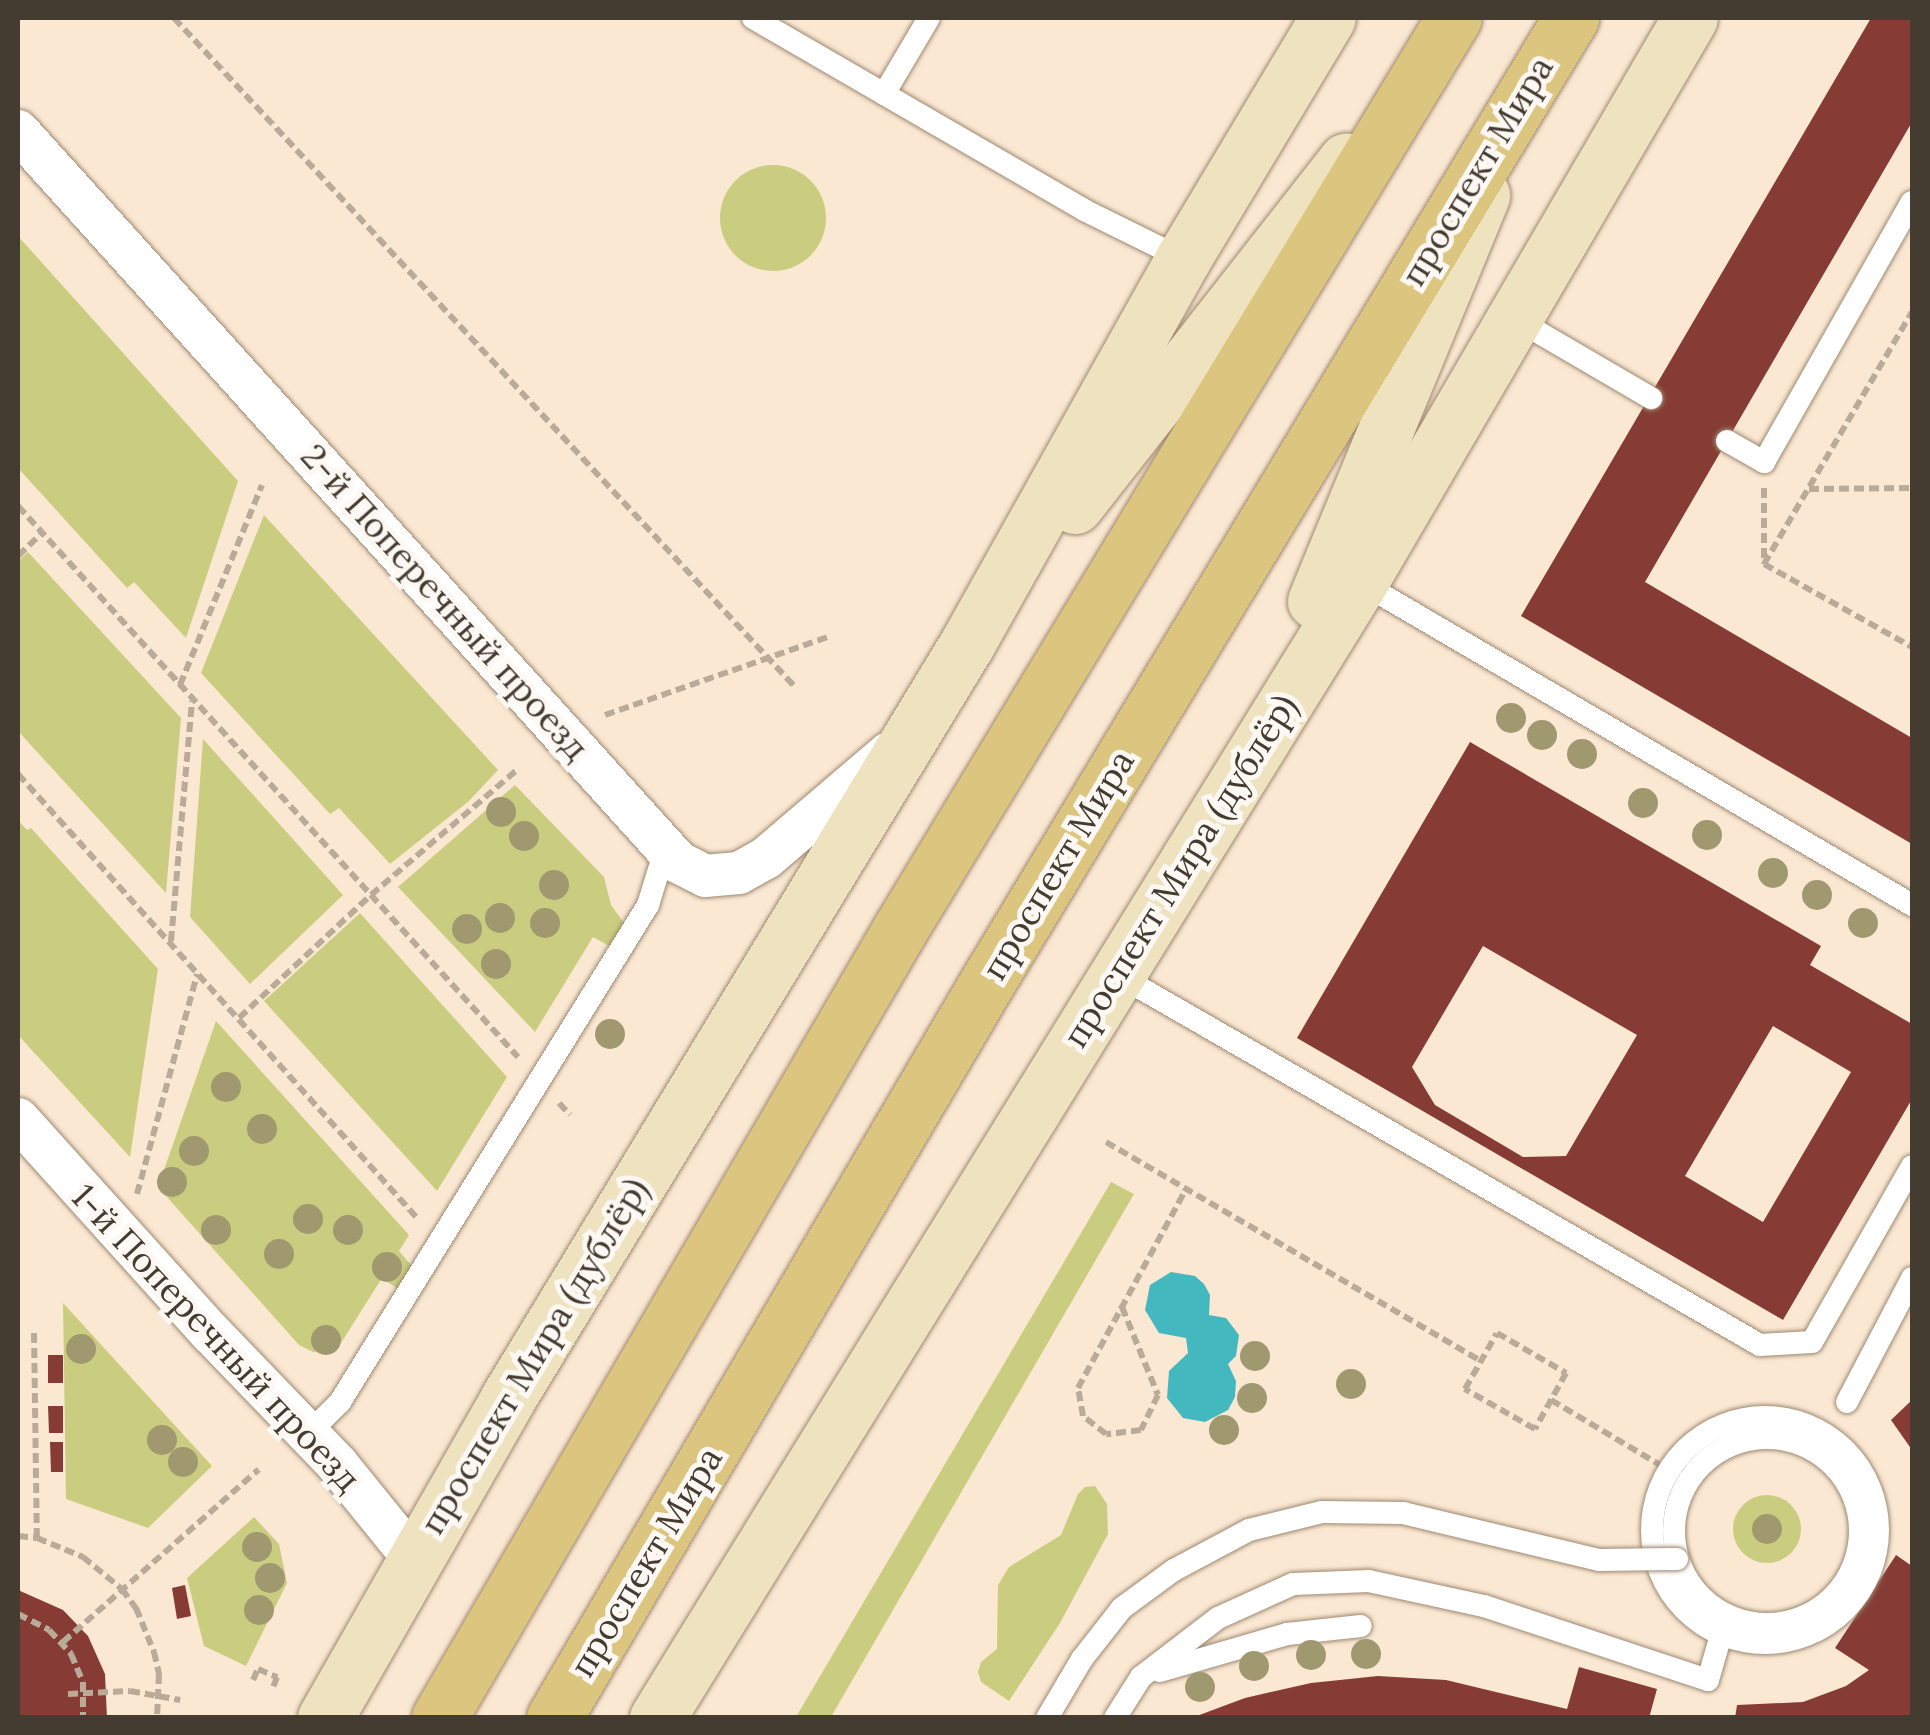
<!DOCTYPE html>
<meta charset="utf-8">
<style>
body{margin:0}
#map{position:relative;width:1930px;height:1735px;overflow:hidden;background:#fbe8d3;font-family:Lora,serif}
div>[style]{position:absolute}
[style*='--x']{left:calc(var(--x)*1px);top:calc(var(--y)*1px);width:calc(var(--w)*1px);rotate:calc(var(--a)*1deg)}
.green>*{inset:0;background:#cacd80}
.round{border-radius:50%}
.water>*{inset:0;background:#44b8bf}
.building>*{inset:0;background:#863c34}
.path>*{height:6px;margin-top:-3px;transform-origin:0;background:repeating-linear-gradient(90deg,#baab99 0 10px,transparent 0 15px)}
.roads{filter:drop-shadow(0 0 2px #9e8971) drop-shadow(0 0 2px #9e8971)}
.lane>*{height:22px;margin:-11px;padding:0 11px;transform-origin:11px;border-radius:11px;background:#fff}
.lane>.ring{margin:-11px;padding:0;box-sizing:content-box;background:none;border:22px solid #fff;border-radius:50%}
.street>*{height:42px;margin:-21px;padding:0 21px;transform-origin:21px;border-radius:21px;background:#fff}
.secondary>*{height:55px;margin:-27.5px;padding:0 27.5px;transform-origin:27.5px;border-radius:27.5px;background:#eee2bf}
.primary>*{height:55px;margin:-27.5px;padding:0 27.5px;transform-origin:27.5px;border-radius:27.5px;background:#dcc57f}
.bridges{filter:drop-shadow(0 0 2px #9e8971) drop-shadow(0 0 2px #9e8971)}
.lane-bridge>*{height:22px;margin:-11px;padding:0 11px;transform-origin:11px;border-radius:11px;background:#fff}
.trees>*{width:30px;height:30px;margin:-15px;border-radius:50%;background:#a0986e}
span{translate:-50% -50%;white-space:nowrap;text-align:center;line-height:1.15;-webkit-text-stroke:10px #fdf8f3;paint-order:stroke}
.street-label{font-size:35px;color:#443b31}
.frame{position:absolute;inset:0;border:20px solid #443b31;pointer-events:none}
</style>
<div id="map">
<div class="green">
<div class="round" style="left:720px;top:165px;width:106px;height:106px"></div>
<div style="clip-path:polygon(18px 236px,238px 481px,186px 638px,134px 582px,127px 588px,18px 468px)"></div>
<div style="clip-path:polygon(264px 515px,498px 770px,469px 801px,390px 864px,339px 808px,330px 814px,201px 673px)"></div>
<div style="clip-path:polygon(28px 552px,181px 718px,166px 893px,18px 731px,18px 561px)"></div>
<div style="clip-path:polygon(203px 739px,343px 895px,250px 984px,190px 917px)"></div>
<div style="clip-path:polygon(515px 785px,604px 877px,611px 905px,627px 927px,611px 947px,593px 937px,535px 1032px,398px 887px)"></div>
<div style="clip-path:polygon(18px 820px,27px 830px,31px 828px,158px 969px,130px 1157px,18px 1035px)"></div>
<div style="clip-path:polygon(360px 913px,507px 1077px,437px 1191px,264px 1001px)"></div>
<div style="clip-path:polygon(216px 1021px,409px 1235px,399px 1251px,417px 1272px,398px 1289px,382px 1278px,341px 1343px,330px 1351px,313px 1352px,299px 1345px,158px 1187px)"></div>
<div style="clip-path:polygon(1111px 1182px,1134px 1194px,831px 1717px,796px 1717px)"></div>
<div style="clip-path:polygon(63px 1303px,212px 1466px,148px 1528px,66px 1499px)"></div>
<div style="clip-path:polygon(1095px 1486px,1107px 1504px,1108px 1534px,1060px 1623px,1009px 1701px,981px 1682px,978px 1672px,981px 1662px,997px 1649px,998px 1585px,1009px 1567px,1061px 1535px,1078px 1494px,1085px 1487px)"></div>
<div class="round" style="left:1733px;top:1495px;width:68px;height:68px"></div>
<div style="clip-path:polygon(254px 1517px,279px 1544px,287px 1583px,246px 1666px,204px 1646px,187px 1578px)"></div>
</div>
<div class="water">
<div style="clip-path:polygon(1171px 1272px,1195px 1276px,1204px 1284px,1210px 1295px,1209px 1315px,1226px 1318px,1239px 1335px,1236px 1356px,1228px 1364px,1236px 1381px,1235px 1397px,1228px 1410px,1205px 1422px,1183px 1418px,1167px 1398px,1169px 1371px,1188px 1353px,1186px 1338px,1159px 1333px,1145px 1310px,1150px 1285px)"></div>
</div>
<div class="building">
<div style="clip-path:polygon(1871px 18px,1912px 18px,1912px 122px,1645px 582px,1912px 738px,1912px 844px,1521px 616px)"></div>
<div style="clip-path:polygon(evenodd,1470px 742px,1821px 946px,1810px 965px,1912px 1024px,1912px 1099px,1783px 1320px,1297px 1038px,1470px 742px,1483px 946px,1637px 1035px,1566px 1156px,1523px 1157px,1435px 1105px,1412px 1067px,1483px 946px,1470px 742px,1773px 1026px,1851px 1072px,1763px 1222px,1685px 1176px,1773px 1026px)"></div>
<div style="clip-path:polygon(48px 1355px,63px 1355px,63px 1383px,48px 1383px)"></div>
<div style="clip-path:polygon(1912px 1400px,1912px 1450px,1891px 1420px)"></div>
<div style="clip-path:polygon(48px 1406px,63px 1406px,63px 1433px,49px 1433px)"></div>
<div style="clip-path:polygon(50px 1442px,63px 1442px,63px 1472px,51px 1472px)"></div>
<div style="clip-path:polygon(1896px 1555px,1912px 1566px,1912px 1718px,1735px 1718px,1737px 1705px,1803px 1702px,1846px 1686px,1869px 1670px,1835px 1648px)"></div>
<div style="clip-path:polygon(185px 1585px,191px 1616px,177px 1619px,172px 1588px)"></div>
<div style="clip-path:polygon(18px 1590px,63px 1610px,88px 1636px,105px 1674px,107px 1718px,18px 1718px)"></div>
<div style="clip-path:polygon(1579px 1667px,1657px 1689px,1649px 1718px,1194px 1717px,1245px 1698px,1311px 1683px,1378px 1676px,1446px 1680px,1567px 1709px)"></div>
</div>
<div class="path">
<div style="--x:174;--y:18;--w:913;--a:47.13"></div>
<div style="--x:1764;--y:488;--w:76;--a:90"></div>
<div style="--x:1764;--y:564;--w:170;--a:29.3"></div>
<div style="--x:1809;--y:489;--w:103;--a:-0.6"></div>
<div style="--x:18;--y:506;--w:744;--a:47.78"></div>
<div style="--x:18;--y:556;--w:33;--a:-44"></div>
<div style="--x:1764;--y:564;--w:292;--a:-59.6"></div>
<div style="--x:180;--y:685;--w:216;--a:-67.7"></div>
<div style="--x:605;--y:715;--w:236;--a:-19.3"></div>
<div style="--x:18;--y:774;--w:598;--a:48.05"></div>
<div style="--x:171;--y:941;--w:241;--a:-85"></div>
<div style="--x:239;--y:1018;--w:180;--a:-43"></div>
<div style="--x:371;--y:895;--w:192;--a:-40.6"></div>
<div style="--x:559;--y:1103;--w:16;--a:47"></div>
<div style="--x:1106;--y:1142;--w:434;--a:30.3"></div>
<div style="--x:137;--y:1194;--w:228;--a:-74.7"></div>
<div style="--x:1122;--y:1307;--w:95;--a:67.8"></div>
<div style="--x:1158;--y:1395;--w:39;--a:116"></div>
<div style="--x:1141;--y:1430;--w:35;--a:173"></div>
<div style="--x:1106;--y:1434;--w:29;--a:-142"></div>
<div style="--x:1083;--y:1416;--w:28;--a:-100"></div>
<div style="--x:1078;--y:1388;--w:224;--a:-61.5"></div>
<div style="--x:34;--y:1333;--w:205;--a:89.2"></div>
<div style="--x:1497;--y:1333;--w:80;--a:30.1"></div>
<div style="--x:1566;--y:1373;--w:64;--a:119"></div>
<div style="--x:1535;--y:1429;--w:81;--a:-150.3"></div>
<div style="--x:1465;--y:1389;--w:64;--a:-60.3"></div>
<div style="--x:1551;--y:1400;--w:158;--a:30.8"></div>
<div style="--x:18;--y:1536;--w:19;--a:6"></div>
<div style="--x:37;--y:1538;--w:50;--a:22.4"></div>
<div style="--x:83;--y:1557;--w:50;--a:39.4"></div>
<div style="--x:122;--y:1589;--w:24;--a:54"></div>
<div style="--x:136;--y:1608;--w:48;--a:67.8"></div>
<div style="--x:154;--y:1652;--w:23;--a:77"></div>
<div style="--x:159;--y:1674;--w:44;--a:92.6"></div>
<div style="--x:18;--y:1614;--w:35;--a:27"></div>
<div style="--x:49;--y:1630;--w:33;--a:47"></div>
<div style="--x:71;--y:1654;--w:30;--a:67"></div>
<div style="--x:83;--y:1682;--w:36;--a:90"></div>
<div style="--x:63;--y:1642;--w:261;--a:-41.4"></div>
<div style="--x:253;--y:1680;--w:12;--a:-66"></div>
<div style="--x:258;--y:1669;--w:21;--a:23"></div>
<div style="--x:277;--y:1677;--w:14;--a:111"></div>
<div style="--x:68;--y:1694;--w:62;--a:-2.8"></div>
<div style="--x:130;--y:1691;--w:51;--a:10.2"></div>
</div>
<div class="roads">
<div class="lane">
<div style="--x:753;--y:18;--w:383;--a:30.1"></div>
<div style="--x:1084;--y:210;--w:110;--a:26.3"></div>
<div style="--x:884;--y:94;--w:88;--a:-59.4"></div>
<div style="--x:1514;--y:318;--w:159;--a:30.3"></div>
<div style="--x:1727;--y:441;--w:43;--a:29.6"></div>
<div style="--x:1764;--y:462;--w:299;--a:-60.4"></div>
<div style="--x:1360;--y:582;--w:640;--a:30.33"></div>
<div style="--x:1116;--y:974;--w:743;--a:29.95"></div>
<div style="--x:1760;--y:1345;--w:52;--a:-3.3"></div>
<div style="--x:1812;--y:1342;--w:202;--a:-60.4"></div>
<div style="--x:1847;--y:1402;--w:140;--a:-62.3"></div>
<div class="ring" style="left:1652px;top:1417px;width:204px;height:204px"></div>
<div style="--x:307;--y:1435;--w:47;--a:-45"></div>
<div style="--x:340;--y:1402;--w:585;--a:-58.21"></div>
<div style="--x:648;--y:905;--w:58;--a:-72.8"></div>
<div class="ring" style="left:1674px;top:1438px;width:164px;height:164px"></div>
<div style="--x:1160;--y:1671;--w:132;--a:-16.2"></div>
<div style="--x:1287;--y:1634;--w:74;--a:-6.2"></div>
<div style="--x:1115;--y:1718;--w:49;--a:-57.6"></div>
<div style="--x:1141;--y:1677;--w:97;--a:-37.5"></div>
<div style="--x:1218;--y:1618;--w:82;--a:-24.4"></div>
<div style="--x:1293;--y:1584;--w:76;--a:-2.3"></div>
<div style="--x:1369;--y:1581;--w:118;--a:12.3"></div>
<div style="--x:1484;--y:1606;--w:236;--a:18.3"></div>
<div style="--x:1708;--y:1680;--w:47;--a:-73.9"></div>
</div>
<div class="street">
<div style="--x:18;--y:131;--w:985;--a:47.92"></div>
<div style="--x:678;--y:862;--w:30;--a:27"></div>
<div style="--x:705;--y:876;--w:34;--a:-5"></div>
<div style="--x:739;--y:873;--w:31;--a:-29"></div>
<div style="--x:766;--y:858;--w:162;--a:-40.5"></div>
<div style="--x:18;--y:1119;--w:288;--a:48"></div>
<div style="--x:211;--y:1333;--w:182;--a:46.1"></div>
<div style="--x:337;--y:1464;--w:121;--a:51"></div>
</div>
<div class="secondary">
<div style="--x:1075;--y:506;--w:439;--a:-51.9"></div>
<div style="--x:1315;--y:601;--w:439;--a:-67.6"></div>
<div style="--x:325;--y:1718;--w:369;--a:-60.2"></div>
<div style="--x:508;--y:1398;--w:883;--a:-58.67"></div>
<div style="--x:967;--y:644;--w:441;--a:-60.7"></div>
<div style="--x:1183;--y:259;--w:281;--a:-59"></div>
<div style="--x:657;--y:1718;--w:1336;--a:-58.25"></div>
<div style="--x:1360;--y:582;--w:653;--a:-59.67"></div>
</div>
<div class="primary">
<div style="--x:439;--y:1718;--w:912;--a:-59.69"></div>
<div style="--x:899;--y:931;--w:1068;--a:-58.71"></div>
<div style="--x:554;--y:1718;--w:849;--a:-59.51"></div>
<div style="--x:985;--y:986;--w:1132;--a:-58.81"></div>
</div>
</div>
<div class="bridges">
<div class="lane-bridge">
<div style="--x:1047;--y:1718;--w:69;--a:-59.3"></div>
<div style="--x:1082;--y:1659;--w:65;--a:-51.9"></div>
<div style="--x:1122;--y:1608;--w:64;--a:-36.2"></div>
<div style="--x:1174;--y:1570;--w:85;--a:-28.1"></div>
<div style="--x:1249;--y:1530;--w:75;--a:-13.9"></div>
<div style="--x:1322;--y:1512;--w:81;--a:0.7"></div>
<div style="--x:1403;--y:1513;--w:202;--a:13.5"></div>
<div style="--x:1599;--y:1560;--w:78;--a:-0.7"></div>
</div>
</div>
<div class="trees">
<div style="left:1511px;top:718px"></div>
<div style="left:1542px;top:735px"></div>
<div style="left:1582px;top:754px"></div>
<div style="left:1643px;top:803px"></div>
<div style="left:501px;top:812px"></div>
<div style="left:1707px;top:835px"></div>
<div style="left:524px;top:836px"></div>
<div style="left:1773px;top:873px"></div>
<div style="left:554px;top:885px"></div>
<div style="left:1817px;top:895px"></div>
<div style="left:500px;top:918px"></div>
<div style="left:545px;top:923px"></div>
<div style="left:1863px;top:923px"></div>
<div style="left:467px;top:929px"></div>
<div style="left:496px;top:964px"></div>
<div style="left:610px;top:1034px"></div>
<div style="left:226px;top:1087px"></div>
<div style="left:262px;top:1129px"></div>
<div style="left:194px;top:1151px"></div>
<div style="left:172px;top:1182px"></div>
<div style="left:308px;top:1219px"></div>
<div style="left:216px;top:1230px"></div>
<div style="left:348px;top:1230px"></div>
<div style="left:279px;top:1254px"></div>
<div style="left:387px;top:1267px"></div>
<div style="left:326px;top:1340px"></div>
<div style="left:81px;top:1349px"></div>
<div style="left:1255px;top:1356px"></div>
<div style="left:1351px;top:1384px"></div>
<div style="left:1252px;top:1398px"></div>
<div style="left:1224px;top:1430px"></div>
<div style="left:162px;top:1440px"></div>
<div style="left:183px;top:1462px"></div>
<div style="left:1767px;top:1529px"></div>
<div style="left:257px;top:1547px"></div>
<div style="left:270px;top:1578px"></div>
<div style="left:259px;top:1610px"></div>
<div style="left:1366px;top:1654px"></div>
<div style="left:1311px;top:1655px"></div>
<div style="left:1254px;top:1666px"></div>
<div style="left:1200px;top:1687px"></div>
</div>
<div class="street-label">
<span style="left:1477px;top:171px;rotate:-59deg">проспект Мира</span>
<span style="left:445px;top:602px;rotate:48deg">2-й Поперечный проезд</span>
<span style="left:1058px;top:865px;rotate:-59deg">проспект Мира</span>
<span style="left:1180px;top:871px;rotate:-58deg">проспект Мира (дублёр)</span>
<span style="left:216px;top:1338px;rotate:47deg">1-й Поперечный проезд</span>
<span style="left:534px;top:1356px;rotate:-59deg">проспект Мира (дублёр)</span>
<span style="left:646px;top:1562px;rotate:-59deg">проспект Мира</span>
</div>
<div class="frame"></div>
</div>
